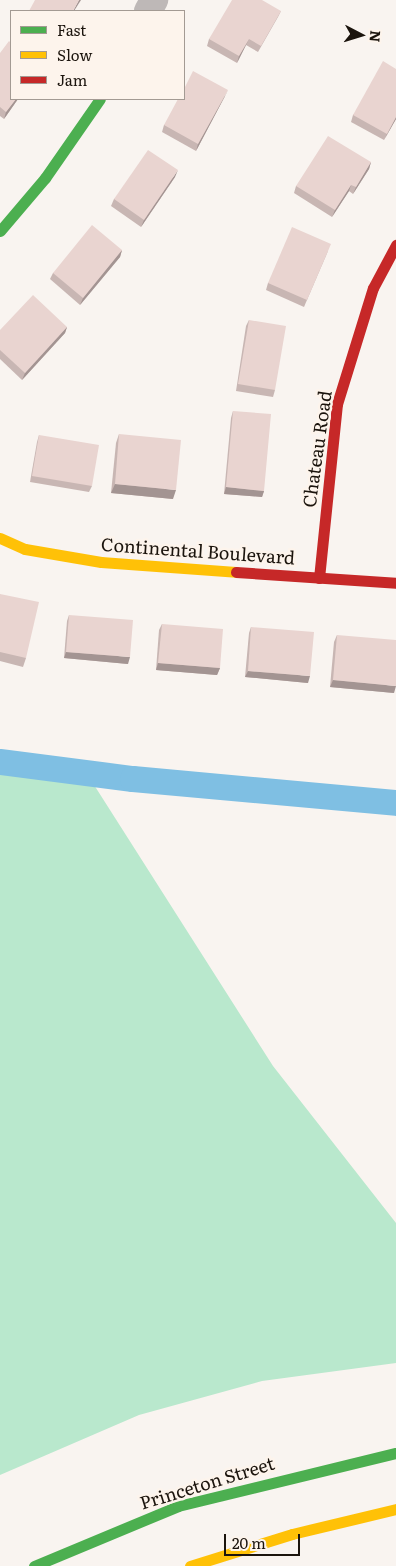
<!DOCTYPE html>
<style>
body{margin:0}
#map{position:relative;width:396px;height:1566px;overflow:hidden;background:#f9f4f0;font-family:Literata,serif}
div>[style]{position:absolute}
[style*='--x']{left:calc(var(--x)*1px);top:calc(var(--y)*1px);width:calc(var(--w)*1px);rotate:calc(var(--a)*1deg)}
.green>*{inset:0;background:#b9e8cd}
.canal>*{height:26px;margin:-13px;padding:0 13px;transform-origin:13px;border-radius:13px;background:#7fbfe3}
.street>*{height:28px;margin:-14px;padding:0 14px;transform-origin:14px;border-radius:14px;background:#beb8b7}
.fast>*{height:11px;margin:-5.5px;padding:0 5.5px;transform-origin:5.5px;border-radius:5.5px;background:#4caf50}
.slow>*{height:11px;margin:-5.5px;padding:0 5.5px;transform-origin:5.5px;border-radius:5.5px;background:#ffc107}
.jam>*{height:11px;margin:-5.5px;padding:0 5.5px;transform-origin:5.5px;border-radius:5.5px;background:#c62828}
.wall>*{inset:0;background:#c8b6b3}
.shaded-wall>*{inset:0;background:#a39492}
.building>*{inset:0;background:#e9d4d0}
span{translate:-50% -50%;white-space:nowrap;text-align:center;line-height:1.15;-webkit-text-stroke:5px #fdf4ec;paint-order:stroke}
.street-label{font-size:18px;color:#1b140d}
.legend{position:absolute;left:10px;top:10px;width:175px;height:90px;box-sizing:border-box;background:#fdf4ec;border:1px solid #a39a93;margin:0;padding:6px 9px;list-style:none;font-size:15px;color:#1b140d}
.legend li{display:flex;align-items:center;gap:10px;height:25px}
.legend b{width:25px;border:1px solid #a39a93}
.north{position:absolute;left:336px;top:10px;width:50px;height:50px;-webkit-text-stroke:4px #fdf4ec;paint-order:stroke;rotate:95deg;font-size:14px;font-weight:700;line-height:20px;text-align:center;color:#1b140d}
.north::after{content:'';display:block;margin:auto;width:18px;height:22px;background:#1b140d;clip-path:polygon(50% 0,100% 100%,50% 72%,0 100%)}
.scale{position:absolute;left:224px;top:1534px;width:76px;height:22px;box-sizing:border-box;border:2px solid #1b140d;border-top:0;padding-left:6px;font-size:15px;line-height:18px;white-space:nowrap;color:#1b140d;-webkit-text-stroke:4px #fdf4ec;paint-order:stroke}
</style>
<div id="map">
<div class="green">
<div style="clip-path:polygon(0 762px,89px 777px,273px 1066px,396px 1223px,396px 1363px,262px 1381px,139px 1415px,0 1475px)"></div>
</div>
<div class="canal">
<div style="--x:0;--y:762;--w:134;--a:7.3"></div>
<div style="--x:133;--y:779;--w:264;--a:5.2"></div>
</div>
<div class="street">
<div style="--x:148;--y:11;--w:13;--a:-61"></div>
</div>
<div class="fast">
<div style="--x:0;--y:231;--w:70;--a:-49.7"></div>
<div style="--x:45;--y:178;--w:96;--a:-55.2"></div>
<div style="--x:34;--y:1566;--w:156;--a:-22.6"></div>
<div style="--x:178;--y:1506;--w:224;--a:-13.7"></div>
</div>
<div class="slow">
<div style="--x:0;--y:538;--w:27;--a:24"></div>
<div style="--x:25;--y:549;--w:77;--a:9.7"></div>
<div style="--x:101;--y:562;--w:135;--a:4.2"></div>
<div style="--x:190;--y:1566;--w:107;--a:-17.4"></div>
<div style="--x:292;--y:1534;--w:107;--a:-13.5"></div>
</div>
<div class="jam">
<div style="--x:236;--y:572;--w:160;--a:3.9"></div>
<div style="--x:319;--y:578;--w:175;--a:-84.1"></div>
<div style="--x:337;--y:404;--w:121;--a:-72.8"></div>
<div style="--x:373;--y:288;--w:49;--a:-61.9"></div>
</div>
<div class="wall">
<div style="clip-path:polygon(281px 11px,278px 17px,258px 52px,246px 45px,237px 63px,207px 46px,209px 39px)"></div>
<div style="clip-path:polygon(0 53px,11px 99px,18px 99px,4px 119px,0 116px)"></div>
<div style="clip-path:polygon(396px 69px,396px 119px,384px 140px,351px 122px,353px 115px)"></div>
<div style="clip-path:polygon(225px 96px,196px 151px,162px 132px,164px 125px)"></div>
<div style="clip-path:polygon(371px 162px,369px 169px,353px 194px,349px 191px,332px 217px,294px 193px,296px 186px)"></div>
<div style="clip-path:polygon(175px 177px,141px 227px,111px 206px,114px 199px)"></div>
<div style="clip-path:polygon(122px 250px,120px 257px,80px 305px,50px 279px,53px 273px)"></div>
<div style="clip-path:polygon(328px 251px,304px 307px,266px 290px,268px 283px)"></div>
<div style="clip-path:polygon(249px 320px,275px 390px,273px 397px,236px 391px,246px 326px)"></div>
<div style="clip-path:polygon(67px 327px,65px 333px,22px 380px,0 359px,0 330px)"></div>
<div style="clip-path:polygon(233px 411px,264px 491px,262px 497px,224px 494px,231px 418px)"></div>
<div style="clip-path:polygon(119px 434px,173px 499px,111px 493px,116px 443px)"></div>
<div style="clip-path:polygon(39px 435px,92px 486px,89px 492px,30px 482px,37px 442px)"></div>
<div style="clip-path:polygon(0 594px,26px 658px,23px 667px,0 661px)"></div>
<div style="clip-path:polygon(69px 615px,128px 664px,64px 658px,67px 621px)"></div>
<div style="clip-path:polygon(162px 624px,220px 668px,217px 675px,156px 670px,159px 630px)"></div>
<div style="clip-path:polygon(251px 627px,308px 683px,245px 677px,249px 633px)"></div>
<div style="clip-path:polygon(337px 635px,394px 693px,330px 687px,334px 642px)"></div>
</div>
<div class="shaded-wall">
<div style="clip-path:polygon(79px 0,81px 0,74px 11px,73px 11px)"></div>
<div style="clip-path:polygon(249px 39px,237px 63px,239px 56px)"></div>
<div style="clip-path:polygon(228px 90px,225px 96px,196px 151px,198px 144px)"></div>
<div style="clip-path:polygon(16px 99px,18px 99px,4px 119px,6px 112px)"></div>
<div style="clip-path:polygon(396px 117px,396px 119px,384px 140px,387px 134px)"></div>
<div style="clip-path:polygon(371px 162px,369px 169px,353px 194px,356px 187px)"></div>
<div style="clip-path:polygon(178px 170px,175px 177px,141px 227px,144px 220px)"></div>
<div style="clip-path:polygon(351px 185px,349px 191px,332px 217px,335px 210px)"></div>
<div style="clip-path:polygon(122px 250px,120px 257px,80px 305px,83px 298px)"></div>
<div style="clip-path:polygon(67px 327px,65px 333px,22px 380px,25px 373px)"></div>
<div style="clip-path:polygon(115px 484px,176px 490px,173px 499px,111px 493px)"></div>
<div style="clip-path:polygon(226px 487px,264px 491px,262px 497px,224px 494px)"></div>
<div style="clip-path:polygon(66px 652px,130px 657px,128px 664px,64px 658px)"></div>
<div style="clip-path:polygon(158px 663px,220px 668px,217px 675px,156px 670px)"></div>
<div style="clip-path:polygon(248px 671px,310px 676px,308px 683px,245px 677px)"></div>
<div style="clip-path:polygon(333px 680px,396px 686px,394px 693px,330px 687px)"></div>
</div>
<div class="building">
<div style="clip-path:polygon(35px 0,79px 0,73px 11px,29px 11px)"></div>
<div style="clip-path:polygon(232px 0,262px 0,281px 11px,261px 46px,249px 39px,239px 56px,209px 39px)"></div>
<div style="clip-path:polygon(9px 41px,11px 43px,11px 99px,16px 99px,6px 112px,0 107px,0 53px)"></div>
<div style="clip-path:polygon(383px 61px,396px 69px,396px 117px,387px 134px,353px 115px)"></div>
<div style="clip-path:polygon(193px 71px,228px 90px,198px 144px,164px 125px,178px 99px,184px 99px,184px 89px)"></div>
<div style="clip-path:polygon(328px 136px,371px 162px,356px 187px,351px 185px,335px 210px,296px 186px)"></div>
<div style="clip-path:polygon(148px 150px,178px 170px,144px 220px,114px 199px)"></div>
<div style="clip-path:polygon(92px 225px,122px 250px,83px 298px,53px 273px)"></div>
<div style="clip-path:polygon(292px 227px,331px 244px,307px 300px,268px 283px)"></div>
<div style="clip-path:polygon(33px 295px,67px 327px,25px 373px,0 350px,0 330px)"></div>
<div style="clip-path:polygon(249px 320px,286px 326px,275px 390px,238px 384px)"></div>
<div style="clip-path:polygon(233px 411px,271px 414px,264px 491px,226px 487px)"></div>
<div style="clip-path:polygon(119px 434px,181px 440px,176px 490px,115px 484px)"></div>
<div style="clip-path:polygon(39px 435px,99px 445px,92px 486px,32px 476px)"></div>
<div style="clip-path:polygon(0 594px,39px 602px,26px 658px,0 652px)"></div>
<div style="clip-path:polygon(69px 615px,133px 620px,130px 657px,66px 652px)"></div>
<div style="clip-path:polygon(162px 624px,223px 629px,220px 668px,158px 663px)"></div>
<div style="clip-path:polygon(251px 627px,314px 632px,310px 676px,248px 671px)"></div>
<div style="clip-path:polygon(337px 635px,396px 640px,396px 686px,333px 680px)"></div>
</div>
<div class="street-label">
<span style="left:317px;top:449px;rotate:-82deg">Chateau Road</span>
<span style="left:198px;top:551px;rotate:4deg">Continental Boulevard</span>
<span style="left:207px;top:1483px;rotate:-17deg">Princeton Street</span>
</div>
<ul class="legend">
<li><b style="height:6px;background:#4caf50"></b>Fast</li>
<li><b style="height:6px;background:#ffc107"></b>Slow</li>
<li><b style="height:6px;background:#c62828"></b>Jam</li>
</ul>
<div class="north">N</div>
<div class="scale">20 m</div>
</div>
